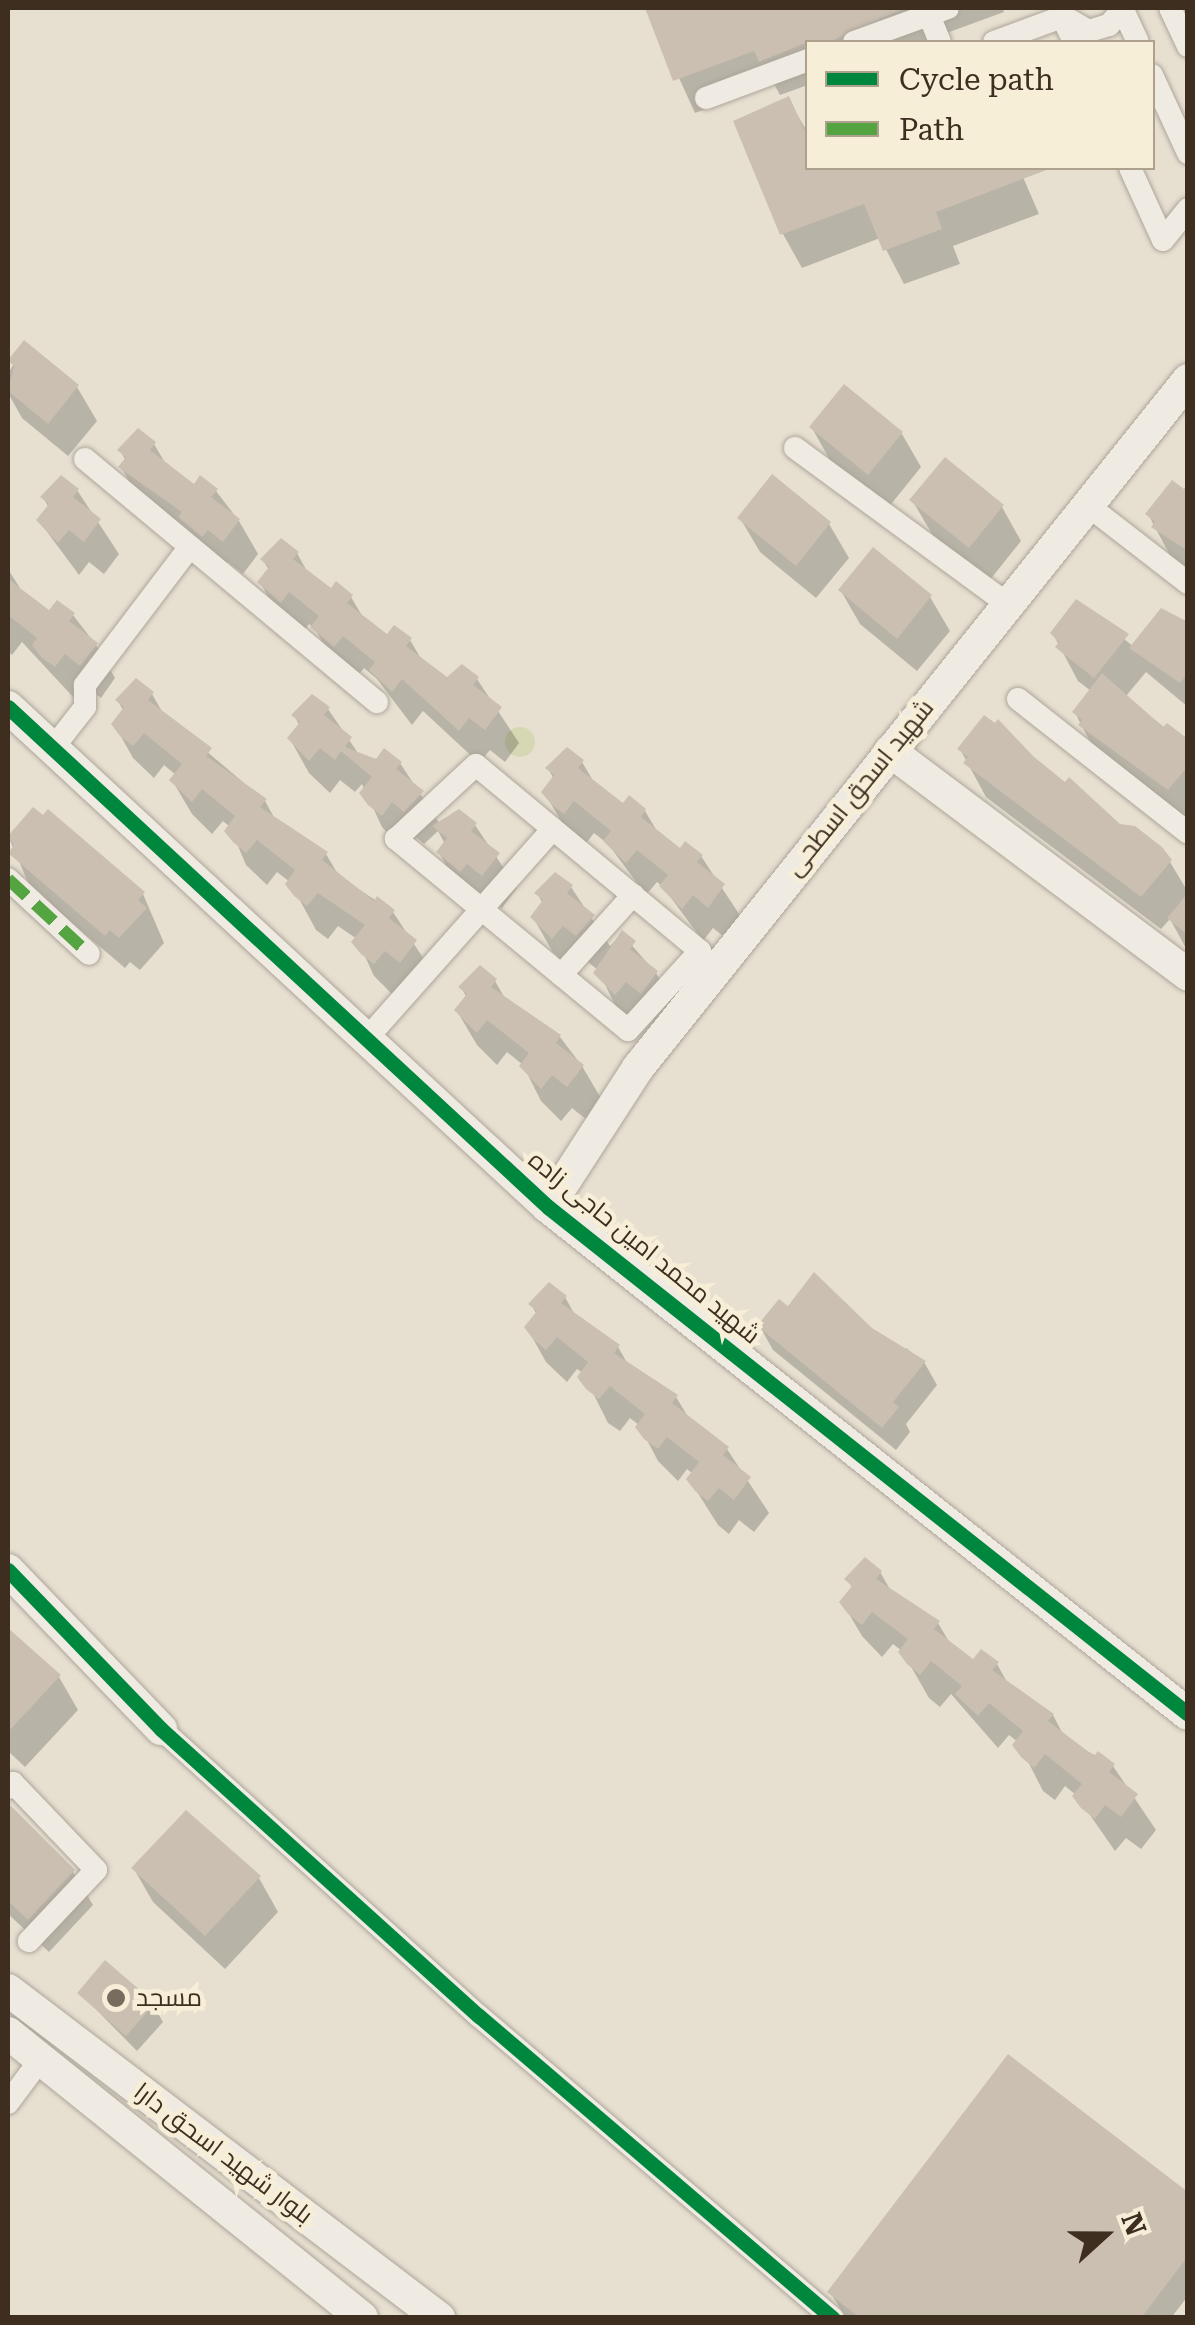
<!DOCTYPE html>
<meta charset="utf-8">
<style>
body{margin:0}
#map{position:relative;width:1195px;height:2325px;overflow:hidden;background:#e7e0d1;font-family:"Roboto Serif",Cairo,serif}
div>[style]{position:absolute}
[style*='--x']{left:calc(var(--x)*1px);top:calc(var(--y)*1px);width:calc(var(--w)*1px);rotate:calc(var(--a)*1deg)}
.green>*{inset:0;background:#d6d7b3}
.round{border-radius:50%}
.shadow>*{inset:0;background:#0003}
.building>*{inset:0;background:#cbbfb2}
.roads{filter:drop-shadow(0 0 2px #ada599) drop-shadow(0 0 2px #ada599)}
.street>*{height:22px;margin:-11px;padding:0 11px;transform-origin:11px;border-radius:11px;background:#efebe3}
.secondary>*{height:32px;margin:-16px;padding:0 16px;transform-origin:16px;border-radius:16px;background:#efebe3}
.quiet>*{height:12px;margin-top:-6px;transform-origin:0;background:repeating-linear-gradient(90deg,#54a441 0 25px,transparent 0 37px)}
.cycleway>*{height:15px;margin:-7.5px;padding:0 7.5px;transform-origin:7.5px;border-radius:7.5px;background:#00873e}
.dots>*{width:28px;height:28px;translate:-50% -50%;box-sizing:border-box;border:5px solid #f7eed8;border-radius:50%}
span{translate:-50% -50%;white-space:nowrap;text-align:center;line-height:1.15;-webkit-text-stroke:9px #f7eed8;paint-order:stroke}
.street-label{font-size:25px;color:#3d2e20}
.poi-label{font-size:25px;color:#3d2e20}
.left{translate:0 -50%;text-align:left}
.frame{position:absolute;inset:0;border:10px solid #3d2e20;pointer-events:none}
.legend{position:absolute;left:805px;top:40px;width:350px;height:130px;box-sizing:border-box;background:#f7eed8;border:2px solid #ada18e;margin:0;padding:12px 18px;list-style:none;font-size:30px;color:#3d2e20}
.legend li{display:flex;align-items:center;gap:20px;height:50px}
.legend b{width:50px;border:2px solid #ada18e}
.north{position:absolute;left:1055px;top:2185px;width:100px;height:100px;-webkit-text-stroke:8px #f7eed8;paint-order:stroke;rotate:69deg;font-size:28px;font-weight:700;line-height:40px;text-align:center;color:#3d2e20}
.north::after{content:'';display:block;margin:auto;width:35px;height:45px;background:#3d2e20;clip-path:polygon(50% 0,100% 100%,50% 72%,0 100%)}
</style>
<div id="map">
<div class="green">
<div class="round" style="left:505px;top:727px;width:30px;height:30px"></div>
</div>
<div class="shadow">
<div style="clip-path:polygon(647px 8px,1003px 8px,1004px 12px,922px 42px,808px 42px,808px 85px,780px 95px,774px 84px,695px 113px)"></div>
<div style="clip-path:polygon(788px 99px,808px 133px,808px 168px,1019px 168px,1039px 214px,953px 246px,960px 264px,904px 284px,880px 238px,802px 268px,783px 234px)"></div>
<div style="clip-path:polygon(25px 344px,77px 387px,97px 421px,68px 456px,22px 418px,8px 393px,8px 374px)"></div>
<div style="clip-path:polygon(812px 428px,902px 434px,921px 467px,888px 508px,831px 462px)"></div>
<div style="clip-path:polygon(154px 444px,167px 466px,194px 487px,216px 491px,239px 521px,258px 554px,243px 574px,228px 562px,222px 569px,140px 501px,121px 467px,126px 461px,120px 450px)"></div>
<div style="clip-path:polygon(1188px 486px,1188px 571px,1173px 561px,1148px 514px)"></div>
<div style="clip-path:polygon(77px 490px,119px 554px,104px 574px,89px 562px,79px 575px,39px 521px,49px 508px,43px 497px)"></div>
<div style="clip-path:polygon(912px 500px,1002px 507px,1021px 541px,989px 581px,932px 534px)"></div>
<div style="clip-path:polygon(740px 518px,829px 524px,849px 558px,816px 598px,760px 552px)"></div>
<div style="clip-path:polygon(297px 553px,309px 575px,331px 592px,351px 597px,364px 619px,388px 638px,410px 640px,423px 662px,447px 681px,477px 679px,519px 743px,505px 762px,490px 750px,479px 763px,423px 711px,412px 725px,377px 679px,364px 668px,355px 679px,333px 661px,315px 629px,309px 624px,301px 635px,279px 616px,260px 582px,269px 570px,263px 560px)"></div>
<div style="clip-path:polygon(8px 569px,23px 593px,50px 614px,73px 615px,96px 645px,115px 678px,101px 698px,86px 686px,75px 699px,22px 642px,12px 655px,8px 651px)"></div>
<div style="clip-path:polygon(841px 591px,930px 597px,950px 631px,917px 671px,860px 624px)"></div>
<div style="clip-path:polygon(1077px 602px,1133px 646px,1188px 627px,1188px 707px,1146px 672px,1126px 696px,1188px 747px,1188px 822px,1100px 759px,1081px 725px,1075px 712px,1091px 691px,1078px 681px,1053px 634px)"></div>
<div style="clip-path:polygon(152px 694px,164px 715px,265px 801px,276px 821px,326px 854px,339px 876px,393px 912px,435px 976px,394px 996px,374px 976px,357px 939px,338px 926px,328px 939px,316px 930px,290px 882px,277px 872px,267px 885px,246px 865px,230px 827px,223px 821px,212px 834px,192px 814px,172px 780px,176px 775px,164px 765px,154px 778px,133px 758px,114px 724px,123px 710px,118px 701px)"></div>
<div style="clip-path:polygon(328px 709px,360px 756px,400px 763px,440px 824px,475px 825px,517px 888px,502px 908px,488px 896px,480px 905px,458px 886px,439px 853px,445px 844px,438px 831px,424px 844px,412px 834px,402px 848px,382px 827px,362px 784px,355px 792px,340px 780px,330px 793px,309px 773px,290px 739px,300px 726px,294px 716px)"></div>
<div style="clip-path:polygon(960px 749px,1032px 758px,1170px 862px,1188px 892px,1188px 952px,1170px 919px,1161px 929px,986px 797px)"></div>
<div style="clip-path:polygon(582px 762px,595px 784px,624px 806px,645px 811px,658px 833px,681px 851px,701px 856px,743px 920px,728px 940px,713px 928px,703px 941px,663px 887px,657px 882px,646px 895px,608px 844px,594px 833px,584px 846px,564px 826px,544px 792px,554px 779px,548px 769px)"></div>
<div style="clip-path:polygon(34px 810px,143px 894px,164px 943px,140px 970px,130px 962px,125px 968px,30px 887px,9px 838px)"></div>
<div style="clip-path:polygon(571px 887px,610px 946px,622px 934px,656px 973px,676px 1007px,661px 1026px,646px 1014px,636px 1027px,616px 1007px,598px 970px,583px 958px,573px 971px,552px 951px,533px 917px,543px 904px,537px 893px)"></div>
<div style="clip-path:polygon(495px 981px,507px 1002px,560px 1037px,582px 1066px,602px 1100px,587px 1120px,572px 1108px,561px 1121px,541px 1101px,523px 1065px,507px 1052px,497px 1065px,477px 1045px,457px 1011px,467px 998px,461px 987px)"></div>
<div style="clip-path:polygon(565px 1297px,576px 1317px,618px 1347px,629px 1366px,676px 1397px,690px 1420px,727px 1449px,769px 1513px,754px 1532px,739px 1520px,729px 1534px,718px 1525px,689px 1479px,693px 1474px,687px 1469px,678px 1481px,658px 1461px,639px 1425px,630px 1418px,620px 1431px,608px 1423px,583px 1373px,577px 1369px,567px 1382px,546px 1362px,527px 1328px,537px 1315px,531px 1304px)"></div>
<div style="clip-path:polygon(839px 1304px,901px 1354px,906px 1348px,924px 1362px,937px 1385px,906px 1424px,910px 1432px,896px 1450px,773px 1350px,760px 1327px)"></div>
<div style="clip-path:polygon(880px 1572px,891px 1591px,938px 1623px,951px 1645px,974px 1662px,997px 1664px,1008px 1684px,1053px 1715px,1065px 1738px,1113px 1766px,1156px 1830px,1141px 1849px,1126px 1838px,1115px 1851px,1076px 1795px,1065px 1786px,1055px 1800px,1043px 1791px,1018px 1742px,1009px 1735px,998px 1748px,951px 1694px,940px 1707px,929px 1698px,902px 1651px,893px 1644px,882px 1657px,862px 1636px,842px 1602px,853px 1589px,847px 1579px)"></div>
<div style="clip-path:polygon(8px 1631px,59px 1677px,78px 1710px,25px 1767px,8px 1751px)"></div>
<div style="clip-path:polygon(8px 1807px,73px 1872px,93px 1905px,49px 1952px,8px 1914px)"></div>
<div style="clip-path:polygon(134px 1869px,259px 1878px,278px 1912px,225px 1969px,153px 1902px)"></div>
<div style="clip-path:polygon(80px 1993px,153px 2005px,163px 2022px,137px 2051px)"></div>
<div style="clip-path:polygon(1188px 2195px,1188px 2296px,1171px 2318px,846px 2318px,830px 2292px)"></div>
</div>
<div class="building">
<div style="clip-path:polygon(645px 8px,905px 8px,829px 42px,808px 42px,759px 62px,754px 51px,673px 81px)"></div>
<div style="clip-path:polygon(789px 96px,808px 138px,808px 168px,1049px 169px,936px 212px,942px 229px,883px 251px,864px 204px,780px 235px,733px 121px)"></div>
<div style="clip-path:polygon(24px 340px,79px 385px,48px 424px,8px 391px,14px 366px,8px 360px)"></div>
<div style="clip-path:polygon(844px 384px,903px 432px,868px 475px,809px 427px)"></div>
<div style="clip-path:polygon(138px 428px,156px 442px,150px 450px,194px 484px,200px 475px,218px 489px,211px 497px,240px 519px,223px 542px,208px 530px,202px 537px,178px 517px,182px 512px,118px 467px,126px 457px,117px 450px)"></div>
<div style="clip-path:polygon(945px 457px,1004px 505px,969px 548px,909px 500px)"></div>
<div style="clip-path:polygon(772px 474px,831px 522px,796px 566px,737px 518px)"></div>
<div style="clip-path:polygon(61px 475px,79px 489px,73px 497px,101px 519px,84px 542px,69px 530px,58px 543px,36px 520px,49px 504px,40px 497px)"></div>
<div style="clip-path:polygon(1172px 480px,1188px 492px,1188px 551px,1151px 527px,1155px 522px,1145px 514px)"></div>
<div style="clip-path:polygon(281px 538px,299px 552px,293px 559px,331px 588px,336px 581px,353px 595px,347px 603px,387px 634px,394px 625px,412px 638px,406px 646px,447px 677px,462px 664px,479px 677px,473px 685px,502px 707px,485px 730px,469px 718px,459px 731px,402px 679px,392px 692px,369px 670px,375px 662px,343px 636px,334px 647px,310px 627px,319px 616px,289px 592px,281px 603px,257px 582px,269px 567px,260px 559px)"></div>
<div style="clip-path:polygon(873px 547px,932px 595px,897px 639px,838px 590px)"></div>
<div style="clip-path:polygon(8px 579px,49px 610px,57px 600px,75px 613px,69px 621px,98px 643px,80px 666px,65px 654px,55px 667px,41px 657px,32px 645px,37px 638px,8px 615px)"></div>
<div style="clip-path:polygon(1076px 599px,1129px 634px,1094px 678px,1055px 647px,1059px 642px,1050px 633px)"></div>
<div style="clip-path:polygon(1161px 608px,1188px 622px,1188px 673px,1180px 683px,1129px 648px)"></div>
<div style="clip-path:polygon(1102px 673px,1163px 727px,1167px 723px,1188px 739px,1188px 766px,1168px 790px,1078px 725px,1082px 720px,1072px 712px)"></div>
<div style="clip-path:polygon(136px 678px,154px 692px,148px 700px,212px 748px,206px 756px,267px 799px,260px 807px,328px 852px,322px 860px,374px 901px,377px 896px,395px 910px,389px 918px,417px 940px,400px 963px,385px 951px,374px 964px,361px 954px,351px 942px,365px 925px,318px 893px,307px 906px,294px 896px,285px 884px,295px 870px,257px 840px,246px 853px,233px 842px,224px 831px,235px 816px,202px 789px,192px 802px,169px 780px,182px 764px,144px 733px,133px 746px,120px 736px,111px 724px,124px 707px,115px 700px)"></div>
<div style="clip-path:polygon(312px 694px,330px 707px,324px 715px,352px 737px,345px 747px,376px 759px,384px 748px,402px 762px,396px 769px,424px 791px,404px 812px,392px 802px,382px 816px,368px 805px,359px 793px,372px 777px,341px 751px,335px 760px,320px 748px,309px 761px,287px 738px,300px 722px,291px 715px)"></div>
<div style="clip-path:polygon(984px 715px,995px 723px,998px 719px,1033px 756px,1065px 782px,1069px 777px,1120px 824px,1135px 826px,1162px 847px,1172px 860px,1141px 897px,963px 763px,968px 757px,957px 749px)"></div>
<div style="clip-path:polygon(567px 747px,584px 760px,578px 768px,623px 803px,629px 795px,646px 809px,641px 817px,680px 848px,685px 841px,703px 855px,697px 862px,725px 884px,708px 908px,693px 895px,682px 909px,659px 886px,668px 875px,637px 850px,626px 863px,603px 841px,611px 831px,574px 801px,564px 814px,551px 804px,541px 792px,554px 775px,545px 768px)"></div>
<div style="clip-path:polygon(33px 807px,43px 815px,48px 809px,145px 892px,138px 900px,147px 908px,119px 938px,110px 930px,105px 936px,8px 853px,14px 845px,8px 836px)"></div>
<div style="clip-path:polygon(459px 809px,477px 823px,471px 831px,500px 853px,482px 876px,467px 864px,460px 872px,436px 852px,447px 838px,432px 826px)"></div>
<div style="clip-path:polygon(555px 872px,573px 885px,567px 893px,595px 915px,576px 936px,563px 926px,552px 939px,530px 917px,543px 900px,534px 893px)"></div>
<div style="clip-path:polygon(1188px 893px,1188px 935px,1167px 918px)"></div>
<div style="clip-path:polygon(622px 930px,636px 941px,630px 949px,658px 971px,641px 994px,626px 982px,615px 995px,593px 973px)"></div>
<div style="clip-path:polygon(480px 965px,497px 979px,491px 987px,561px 1035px,556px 1043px,584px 1065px,567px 1087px,552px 1075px,541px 1089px,519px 1066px,529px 1053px,487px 1020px,477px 1033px,454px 1010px,467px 994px,458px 987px)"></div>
<div style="clip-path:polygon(814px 1272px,872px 1328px,926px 1361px,893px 1402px,899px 1407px,882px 1428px,757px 1326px,779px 1299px,788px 1306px)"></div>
<div style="clip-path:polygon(549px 1282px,567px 1296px,561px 1303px,620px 1345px,614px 1353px,678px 1395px,672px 1403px,729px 1447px,723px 1455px,751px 1477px,734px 1500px,719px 1488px,708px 1501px,695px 1491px,686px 1479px,699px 1462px,667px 1437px,658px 1449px,644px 1439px,635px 1427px,645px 1414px,610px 1386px,599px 1399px,586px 1389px,577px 1377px,588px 1362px,557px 1337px,546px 1350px,533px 1339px,524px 1327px,537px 1311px,528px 1304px)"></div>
<div style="clip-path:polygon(865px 1557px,882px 1571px,876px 1579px,940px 1621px,934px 1629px,973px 1659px,981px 1649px,999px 1662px,992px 1670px,1054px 1714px,1048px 1721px,1094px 1756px,1098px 1751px,1115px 1764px,1109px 1772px,1138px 1794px,1121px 1817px,1105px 1805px,1095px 1819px,1081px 1808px,1072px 1796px,1082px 1784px,1045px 1754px,1034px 1768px,1021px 1757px,1012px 1745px,1023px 1731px,989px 1703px,978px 1716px,955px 1694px,962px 1686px,931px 1661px,920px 1675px,907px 1664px,898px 1652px,908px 1639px,872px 1612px,862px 1625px,848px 1614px,839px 1602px,852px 1586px,844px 1579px)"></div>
<div style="clip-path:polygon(8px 1628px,61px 1675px,8px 1732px)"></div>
<div style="clip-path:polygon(8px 1803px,75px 1870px,28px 1920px,8px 1901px)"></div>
<div style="clip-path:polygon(186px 1810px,261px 1876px,205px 1936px,131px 1868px)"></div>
<div style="clip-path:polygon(105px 1960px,155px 2003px,126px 2036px,77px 1993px)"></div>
<div style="clip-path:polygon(1008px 2054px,1188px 2192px,1188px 2256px,1141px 2318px,860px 2318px,827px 2292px)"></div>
</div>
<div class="roads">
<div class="street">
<div style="--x:1170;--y:8;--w:42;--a:64.7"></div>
<div style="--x:1123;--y:10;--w:35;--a:65"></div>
<div style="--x:929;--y:15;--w:29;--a:68"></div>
<div style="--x:1061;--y:15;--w:32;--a:30"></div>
<div style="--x:1089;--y:31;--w:21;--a:-17"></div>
<div style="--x:1109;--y:25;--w:23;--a:-49"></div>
<div style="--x:854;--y:42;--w:100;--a:-19.9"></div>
<div style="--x:994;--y:42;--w:72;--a:-20.2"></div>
<div style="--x:1062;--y:17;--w:28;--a:64"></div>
<div style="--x:1152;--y:75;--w:86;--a:65.2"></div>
<div style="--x:706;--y:98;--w:109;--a:-20.4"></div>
<div style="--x:1130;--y:168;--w:79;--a:65.4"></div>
<div style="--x:1163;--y:240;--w:40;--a:-51"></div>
<div style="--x:795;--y:448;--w:263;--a:36.3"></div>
<div style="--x:85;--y:459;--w:380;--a:39.8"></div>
<div style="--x:1086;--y:504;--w:129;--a:37.8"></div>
<div style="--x:1018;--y:699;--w:216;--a:38.2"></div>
<div style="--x:53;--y:748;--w:52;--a:-52"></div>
<div style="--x:85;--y:707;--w:22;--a:-90"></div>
<div style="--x:85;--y:685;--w:172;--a:-52.8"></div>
<div style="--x:476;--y:765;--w:291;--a:39.7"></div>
<div style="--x:700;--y:951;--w:107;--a:132.3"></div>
<div style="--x:628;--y:1030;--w:301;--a:-140.5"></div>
<div style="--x:396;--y:839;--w:109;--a:-42.8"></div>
<div style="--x:8;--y:879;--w:110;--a:42.8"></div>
<div style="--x:561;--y:975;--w:108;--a:-48"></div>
<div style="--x:369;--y:1036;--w:277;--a:-48.4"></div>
<div style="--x:161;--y:1729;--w:428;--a:42.1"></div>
<div style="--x:479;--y:2016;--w:465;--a:40.5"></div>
<div style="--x:8;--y:1788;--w:7;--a:-45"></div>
<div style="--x:13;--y:1783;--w:120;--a:46.3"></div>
<div style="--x:96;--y:1870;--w:98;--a:133.3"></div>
<div style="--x:8;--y:2103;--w:54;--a:-53.3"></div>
</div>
<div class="secondary">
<div style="--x:8;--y:707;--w:736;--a:42.8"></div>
<div style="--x:548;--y:1207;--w:816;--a:38.39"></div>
<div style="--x:890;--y:751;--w:373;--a:36.9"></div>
<div style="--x:548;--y:1207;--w:166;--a:-57.1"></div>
<div style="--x:638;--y:1068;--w:881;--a:-51.36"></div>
<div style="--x:8;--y:1570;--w:221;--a:46.1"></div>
<div style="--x:8;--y:1990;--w:542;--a:37.27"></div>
<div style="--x:8;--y:2033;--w:454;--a:38.8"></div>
</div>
</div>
<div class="quiet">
<div style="--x:8;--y:879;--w:110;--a:42.8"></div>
</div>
<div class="cycleway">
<div style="--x:8;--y:707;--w:736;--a:42.8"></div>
<div style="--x:548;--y:1207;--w:816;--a:38.39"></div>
<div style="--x:8;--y:1570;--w:221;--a:46.1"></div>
<div style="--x:161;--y:1729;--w:428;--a:42.1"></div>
<div style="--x:479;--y:2016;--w:465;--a:40.5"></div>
</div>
<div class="dots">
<div style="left:116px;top:1998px;background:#786c5e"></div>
</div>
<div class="street-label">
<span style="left:860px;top:788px;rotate:-51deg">شهید اسحق اسطحی</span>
<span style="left:644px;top:1248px;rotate:39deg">شهید محمد امین حاجی زاده</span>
<span style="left:223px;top:2154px;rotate:37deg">بلوار شهید اسحق دارا</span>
</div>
<div class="poi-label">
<span class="left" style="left:136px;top:1998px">مسجد</span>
</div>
<div class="frame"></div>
<ul class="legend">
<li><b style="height:12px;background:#00873e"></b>Cycle path</li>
<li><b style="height:12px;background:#54a441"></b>Path</li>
</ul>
<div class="north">N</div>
</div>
